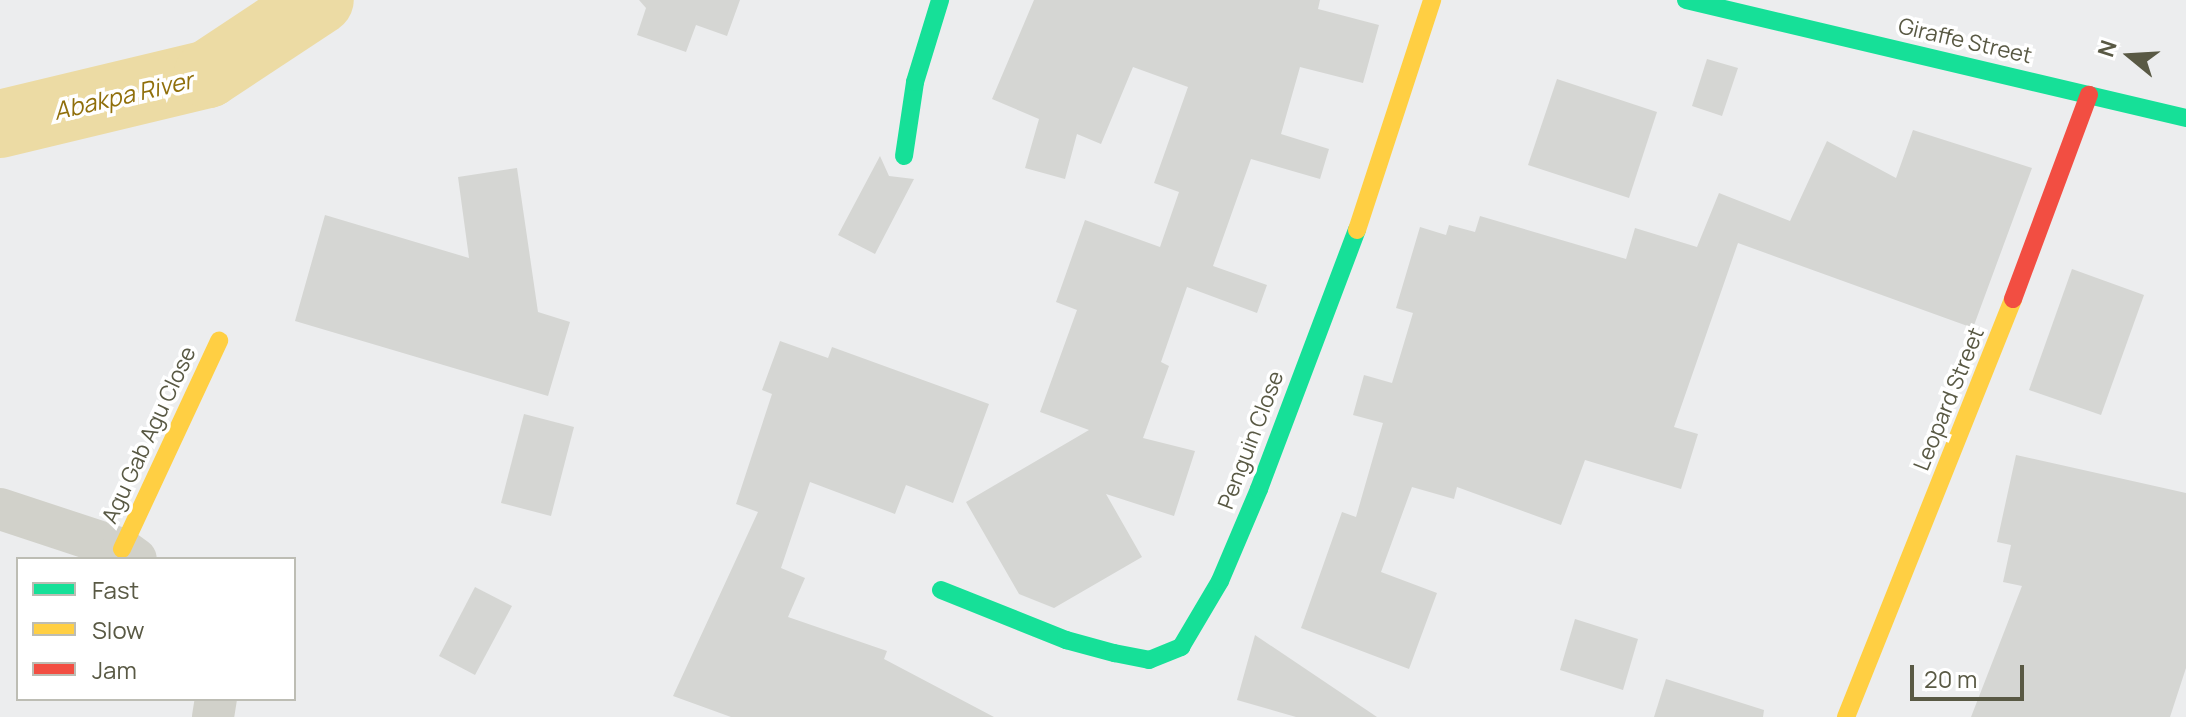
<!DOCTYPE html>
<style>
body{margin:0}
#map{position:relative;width:2186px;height:717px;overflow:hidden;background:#ecedee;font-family:Manrope,sans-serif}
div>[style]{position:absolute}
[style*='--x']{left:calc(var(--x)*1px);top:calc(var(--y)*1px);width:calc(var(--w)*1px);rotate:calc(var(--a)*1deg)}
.river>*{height:68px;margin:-34px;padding:0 34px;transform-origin:34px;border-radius:34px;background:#ecdba4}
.building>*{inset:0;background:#d5d6d3}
.street>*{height:42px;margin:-21px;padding:0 21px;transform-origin:21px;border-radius:21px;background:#d1d1ca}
.fast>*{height:18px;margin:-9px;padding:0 9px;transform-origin:9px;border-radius:9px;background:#16e098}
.slow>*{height:18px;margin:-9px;padding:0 9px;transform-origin:9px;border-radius:9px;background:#ffcf43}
.jam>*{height:18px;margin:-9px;padding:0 9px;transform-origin:9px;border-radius:9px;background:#f24e42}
span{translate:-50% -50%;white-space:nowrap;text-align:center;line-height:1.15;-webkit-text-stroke:7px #fff;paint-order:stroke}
.street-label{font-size:22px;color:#595944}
.water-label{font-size:24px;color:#906f0b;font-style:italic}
.legend{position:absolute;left:16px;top:557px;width:280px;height:144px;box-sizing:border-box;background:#fff;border:2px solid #bdbdb4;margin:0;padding:10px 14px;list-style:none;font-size:24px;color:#595944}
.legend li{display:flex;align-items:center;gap:16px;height:40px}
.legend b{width:40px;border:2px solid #bdbdb4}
.north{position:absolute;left:2090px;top:16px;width:80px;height:80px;-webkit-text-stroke:6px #fff;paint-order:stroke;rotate:288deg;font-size:22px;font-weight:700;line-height:32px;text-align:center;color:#595944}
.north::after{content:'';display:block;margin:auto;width:28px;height:36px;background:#595944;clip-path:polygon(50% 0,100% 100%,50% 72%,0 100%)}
.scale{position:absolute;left:1910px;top:665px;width:114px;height:36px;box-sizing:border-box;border:4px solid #595944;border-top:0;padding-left:10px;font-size:24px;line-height:28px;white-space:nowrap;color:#595944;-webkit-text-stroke:6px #fff;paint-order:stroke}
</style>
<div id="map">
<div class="river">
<div style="--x:0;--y:124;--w:214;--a:-13.5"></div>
<div style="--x:208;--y:74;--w:134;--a:-33.5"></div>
</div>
<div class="building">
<div style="clip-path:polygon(639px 0,740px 0,727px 36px,696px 25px,686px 52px,637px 35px,646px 8px)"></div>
<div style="clip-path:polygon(1034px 0,1320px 0,1318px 9px,1379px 25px,1363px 83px,1300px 67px,1281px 134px,1329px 149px,1320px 179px,1251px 159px,1213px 266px,1267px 285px,1257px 313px,1187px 287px,1161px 362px,1169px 366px,1143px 438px,1195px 451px,1174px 516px,1106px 494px,1142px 557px,1054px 608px,1019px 594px,966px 502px,1089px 430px,1040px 412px,1077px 310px,1056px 302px,1085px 220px,1160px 247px,1179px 192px,1154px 183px,1188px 87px,1133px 67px,1101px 144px,1077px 134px,1065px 179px,1025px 168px,1039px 119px,992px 99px)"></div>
<div style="clip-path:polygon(1707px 59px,1738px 68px,1722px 116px,1692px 106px)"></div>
<div style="clip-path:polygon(1557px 79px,1657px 112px,1629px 198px,1528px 165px)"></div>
<div style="clip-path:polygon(1913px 130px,2032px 168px,1973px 328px,1738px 243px,1674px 427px,1698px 434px,1681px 489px,1585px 460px,1561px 525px,1457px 487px,1454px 499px,1412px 487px,1381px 572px,1437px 593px,1409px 669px,1301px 628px,1342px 512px,1356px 517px,1383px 423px,1353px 415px,1364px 375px,1392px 383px,1413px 313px,1396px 308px,1420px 227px,1446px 235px,1449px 225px,1475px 232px,1480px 216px,1626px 259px,1635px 228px,1697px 247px,1719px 193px,1790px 221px,1827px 141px,1896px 178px)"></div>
<div style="clip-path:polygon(880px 156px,889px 176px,914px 179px,875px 254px,838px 235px)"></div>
<div style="clip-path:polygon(517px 168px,538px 312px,570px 322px,548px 396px,295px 321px,325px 215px,469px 258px,458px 177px)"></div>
<div style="clip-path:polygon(2072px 269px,2144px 295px,2101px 415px,2029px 390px)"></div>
<div style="clip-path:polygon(780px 341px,828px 358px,832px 347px,989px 404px,953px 503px,906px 485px,895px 514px,810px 482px,781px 568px,805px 578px,788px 617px,887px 651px,884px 659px,994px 717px,731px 717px,673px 696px,758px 512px,736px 504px,772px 394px,762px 390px)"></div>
<div style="clip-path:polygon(524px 414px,574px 427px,551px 516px,501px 503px)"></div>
<div style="clip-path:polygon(2016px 455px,2186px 493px,2186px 668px,2170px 717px,1971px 717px,2022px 586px,2003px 582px,2011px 545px,1997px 542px)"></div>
<div style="clip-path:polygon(475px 587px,512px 606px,475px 675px,439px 656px)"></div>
<div style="clip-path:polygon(1575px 619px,1638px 639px,1623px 690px,1560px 670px)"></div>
<div style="clip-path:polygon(1255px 635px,1377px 717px,1296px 717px,1237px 700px)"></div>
<div style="clip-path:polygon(1666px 679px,1764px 710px,1763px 717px,1654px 717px)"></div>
</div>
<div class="street">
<div style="--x:0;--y:509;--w:128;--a:18.2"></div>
<div style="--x:122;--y:549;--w:17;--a:36"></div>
<div style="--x:213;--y:717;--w:18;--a:-81"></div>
</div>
<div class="fast">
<div style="--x:1686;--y:0;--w:514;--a:13.28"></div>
<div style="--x:904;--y:156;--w:75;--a:-81.5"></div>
<div style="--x:915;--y:82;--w:86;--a:-73"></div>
<div style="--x:941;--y:590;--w:135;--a:21.8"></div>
<div style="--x:1066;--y:640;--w:50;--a:15.2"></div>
<div style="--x:1114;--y:653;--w:36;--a:11"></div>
<div style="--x:1149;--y:660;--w:35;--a:-22"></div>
<div style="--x:1181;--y:647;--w:77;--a:-59.4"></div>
<div style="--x:1220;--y:581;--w:100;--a:-67"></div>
<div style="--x:1259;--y:489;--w:277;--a:-69.3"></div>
</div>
<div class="slow">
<div style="--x:1357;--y:230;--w:242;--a:-71.9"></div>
<div style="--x:122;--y:549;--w:230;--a:-65"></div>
<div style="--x:1846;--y:717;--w:450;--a:-68.2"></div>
</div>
<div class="jam">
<div style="--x:2013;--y:299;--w:218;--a:-69.6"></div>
</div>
<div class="street-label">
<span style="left:1965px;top:41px;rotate:13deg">Giraffe Street</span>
<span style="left:1949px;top:399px;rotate:-68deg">Leopard Street</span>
<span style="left:149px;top:435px;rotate:-65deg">Agu Gab Agu Close</span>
<span style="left:1251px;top:440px;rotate:-69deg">Penguin Close</span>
</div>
<div class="water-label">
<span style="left:123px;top:95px;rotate:-13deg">Abakpa River</span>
</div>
<ul class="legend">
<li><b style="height:10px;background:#16e098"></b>Fast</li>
<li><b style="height:10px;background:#ffcf43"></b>Slow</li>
<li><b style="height:10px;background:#f24e42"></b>Jam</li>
</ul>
<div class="north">N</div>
<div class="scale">20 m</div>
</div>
